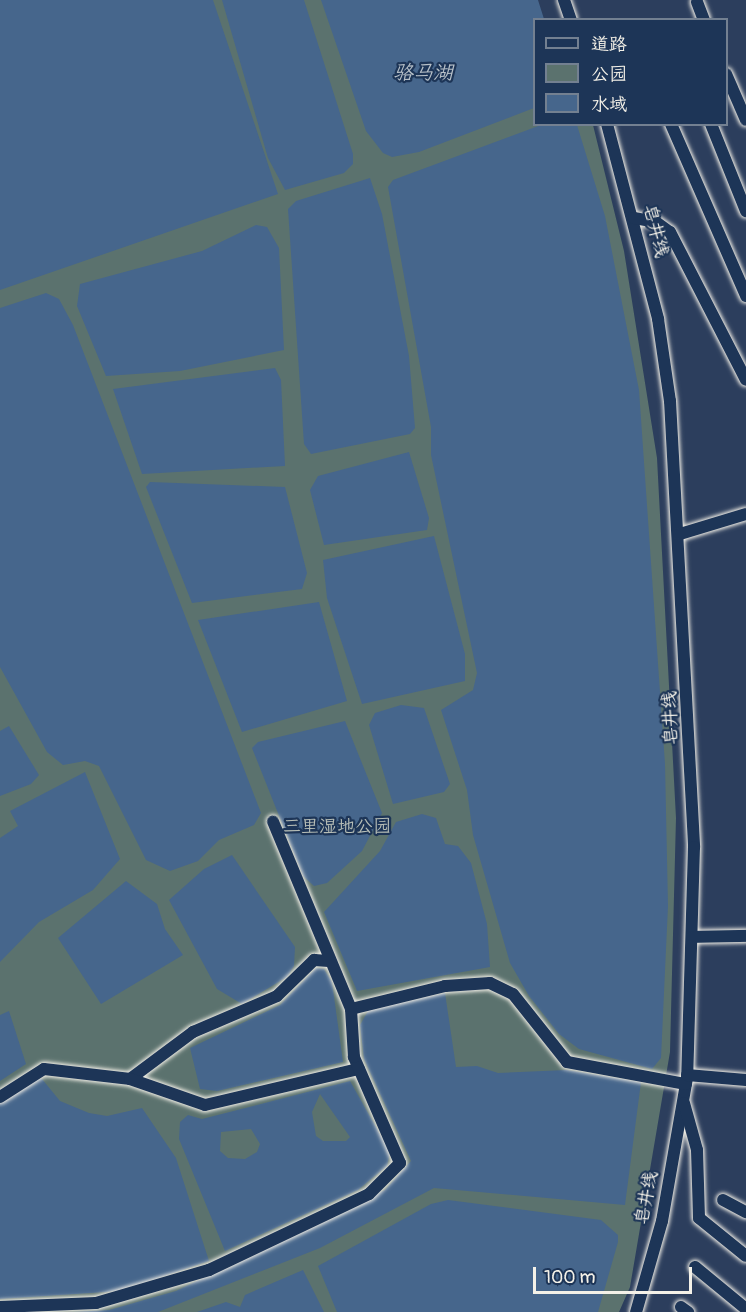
<!DOCTYPE html>
<meta charset="utf-8">
<style>
body{margin:0}
#map{position:relative;width:746px;height:1312px;overflow:hidden;background:#2c3e5d;font-family:Pangolin,"LXGW WenKai TC",sans-serif}
div>[style]{position:absolute}
[style*='--x']{left:calc(var(--x)*1px);top:calc(var(--y)*1px);width:calc(var(--w)*1px);rotate:calc(var(--a)*1deg)}
.green>*{inset:0;background:#5b726e}
.water>*{inset:0;background:#46668c}
.roads{filter:drop-shadow(0 0 2px #f4f1e8) drop-shadow(0 0 2px #f4f1e8)}
.minor>*{height:12px;margin:-6px;padding:0 6px;transform-origin:6px;border-radius:6px;background:#1d3557}
span{translate:-50% -50%;white-space:nowrap;text-align:center;line-height:1.15;-webkit-text-stroke:4.5px #1d3557;paint-order:stroke}
.street-label{font-size:18px;color:#f4f1e8}
.park-label{font-size:18px;color:#b7beb7}
.water-label{font-size:20px;color:#b7c0c8;font-style:italic}
.legend{position:absolute;left:533px;top:18px;width:195px;height:108px;box-sizing:border-box;background:#1d3557;border:2px solid #738091;margin:0;padding:8px 10px;list-style:none;font-size:18px;color:#f4f1e8}
.legend li{display:flex;align-items:center;gap:12px;height:30px}
.legend b{width:30px;border:2px solid #738091}
.scale{position:absolute;left:533px;top:1267px;width:159px;height:27px;box-sizing:border-box;border:3px solid #f4f1e8;border-top:0;padding-left:8px;font-size:18px;line-height:21px;white-space:nowrap;color:#f4f1e8;-webkit-text-stroke:4px #1d3557;paint-order:stroke}
</style>
<div id="map">
<div class="green">
<div style="clip-path:polygon(0 0,335px 0,534px 91px,534px 124px,593px 125px,624px 251px,657px 458px,676px 818px,670px 1052px,630px 1287px,619px 1312px,0 1312px)"></div>
</div>
<div class="water">
<div style="clip-path:polygon(0 0,213px 0,278px 194px,0 290px)"></div>
<div style="clip-path:polygon(222px 0,304px 0,353px 154px,353px 164px,344px 173px,285px 190px,268px 158px)"></div>
<div style="clip-path:polygon(321px 0,538px 0,544px 19px,534px 20px,534px 108px,419px 152px,392px 157px,383px 153px,366px 131px)"></div>
<div style="clip-path:polygon(541px 125px,577px 125px,605px 216px,639px 390px,665px 764px,668px 906px,661px 1058px,652px 1069px,579px 1049px,559px 1034px,529px 996px,510px 963px,473px 835px,467px 790px,441px 710px,473px 690px,477px 673px,431px 455px,431px 427px,388px 187px,393px 180px)"></div>
<div style="clip-path:polygon(370px 178px,382px 214px,409px 356px,415px 428px,410px 434px,311px 454px,304px 444px,288px 209px,296px 201px)"></div>
<div style="clip-path:polygon(256px 225px,267px 227px,279px 248px,284px 350px,180px 371px,106px 376px,77px 306px,80px 284px,202px 251px)"></div>
<div style="clip-path:polygon(46px 293px,59px 299px,73px 325px,261px 813px,254px 825px,219px 840px,198px 861px,170px 871px,146px 860px,99px 766px,85px 761px,63px 765px,47px 752px,0 667px,0 308px)"></div>
<div style="clip-path:polygon(275px 368px,281px 380px,285px 466px,142px 474px,113px 389px)"></div>
<div style="clip-path:polygon(409px 452px,429px 518px,427px 530px,324px 545px,310px 490px,318px 476px)"></div>
<div style="clip-path:polygon(150px 482px,285px 487px,307px 573px,302px 589px,192px 603px,146px 487px)"></div>
<div style="clip-path:polygon(434px 536px,465px 654px,465px 681px,362px 704px,327px 598px,323px 560px)"></div>
<div style="clip-path:polygon(319px 602px,347px 701px,242px 732px,198px 620px)"></div>
<div style="clip-path:polygon(401px 705px,424px 708px,450px 784px,444px 792px,393px 804px,369px 725px,375px 713px)"></div>
<div style="clip-path:polygon(345px 721px,382px 813px,362px 851px,327px 883px,314px 886px,303px 876px,252px 748px,258px 742px)"></div>
<div style="clip-path:polygon(9px 726px,39px 775px,31px 784px,0 796px,0 731px)"></div>
<div style="clip-path:polygon(85px 772px,120px 859px,93px 890px,39px 922px,0 962px,0 838px,18px 826px,10px 811px)"></div>
<div style="clip-path:polygon(422px 814px,436px 818px,445px 844px,458px 846px,471px 863px,487px 924px,490px 967px,357px 991px,324px 912px,380px 851px,396px 822px)"></div>
<div style="clip-path:polygon(232px 855px,295px 947px,294px 966px,287px 977px,242px 1004px,217px 989px,169px 900px,204px 869px)"></div>
<div style="clip-path:polygon(126px 881px,157px 904px,165px 929px,183px 955px,101px 1004px,58px 938px)"></div>
<div style="clip-path:polygon(316px 968px,324px 969px,332px 982px,343px 1062px,217px 1091px,200px 1089px,190px 1048px,280px 1005px)"></div>
<div style="clip-path:polygon(445px 993px,456px 1067px,477px 1066px,498px 1073px,567px 1070px,641px 1082px,625px 1205px,434px 1188px,320px 1248px,158px 1312px,73px 1312px,109px 1310px,176px 1291px,385px 1190px,411px 1161px,364px 1059px,360px 1025px,368px 1011px,379px 1007px)"></div>
<div style="clip-path:polygon(9px 1011px,26px 1064px,0 1081px,0 1015px)"></div>
<div style="clip-path:polygon(35px 1079px,42px 1079px,60px 1101px,89px 1113px,107px 1116px,142px 1108px,176px 1158px,209px 1261px,121px 1291px,0 1299px,0 1102px)"></div>
<div style="clip-path:polygon(evenodd,350px 1081px,390px 1152px,387px 1166px,358px 1190px,225px 1251px,179px 1139px,180px 1122px,188px 1115px,202px 1119px,350px 1081px,320px 1094px,350px 1137px,346px 1141px,323px 1141px,316px 1136px,312px 1112px,320px 1094px,350px 1081px,251px 1129px,260px 1144px,257px 1152px,245px 1159px,228px 1158px,220px 1151px,221px 1132px,251px 1129px)"></div>
<div style="clip-path:polygon(448px 1200px,601px 1220px,618px 1235px,618px 1242px,598px 1312px,337px 1312px,318px 1266px,431px 1204px)"></div>
<div style="clip-path:polygon(303px 1270px,324px 1312px,197px 1312px,226px 1302px,240px 1307px,245px 1295px)"></div>
</div>
<div class="roads">
<div class="minor">
<div style="--x:564;--y:0;--w:21;--a:71"></div>
<div style="--x:697;--y:2;--w:19;--a:69"></div>
<div style="--x:726;--y:74;--w:50;--a:66.5"></div>
<div style="--x:607;--y:124;--w:202;--a:75.3"></div>
<div style="--x:658;--y:319;--w:83;--a:81.7"></div>
<div style="--x:670;--y:401;--w:447;--a:86.9"></div>
<div style="--x:694;--y:847;--w:231;--a:91.7"></div>
<div style="--x:687;--y:1078;--w:145;--a:99.9"></div>
<div style="--x:662;--y:1221;--w:95;--a:105.9"></div>
<div style="--x:671;--y:124;--w:188;--a:66.4"></div>
<div style="--x:711;--y:124;--w:94;--a:68.1"></div>
<div style="--x:634;--y:218;--w:22;--a:10"></div>
<div style="--x:656;--y:222;--w:17;--a:36"></div>
<div style="--x:670;--y:232;--w:166;--a:62.8"></div>
<div style="--x:680;--y:534;--w:69;--a:-16.9"></div>
<div style="--x:693;--y:937;--w:53;--a:-1.1"></div>
<div style="--x:351;--y:1009;--w:97;--a:-13.7"></div>
<div style="--x:445;--y:986;--w:45;--a:-3.8"></div>
<div style="--x:490;--y:983;--w:25;--a:26"></div>
<div style="--x:513;--y:994;--w:87;--a:51.5"></div>
<div style="--x:567;--y:1062;--w:121;--a:10.5"></div>
<div style="--x:687;--y:1075;--w:59;--a:4.8"></div>
<div style="--x:130;--y:1079;--w:79;--a:-36.7"></div>
<div style="--x:193;--y:1032;--w:91;--a:-23.2"></div>
<div style="--x:277;--y:996;--w:52;--a:-44.2"></div>
<div style="--x:314;--y:960;--w:15;--a:4"></div>
<div style="--x:0;--y:1097;--w:52;--a:-32.5"></div>
<div style="--x:44;--y:1069;--w:87;--a:6.6"></div>
<div style="--x:130;--y:1079;--w:79;--a:19.1"></div>
<div style="--x:205;--y:1105;--w:158;--a:-13.2"></div>
<div style="--x:684;--y:1103;--w:49;--a:74.5"></div>
<div style="--x:697;--y:1150;--w:68;--a:88.3"></div>
<div style="--x:699;--y:1218;--w:60;--a:39"></div>
<div style="--x:723;--y:1200;--w:26;--a:28"></div>
<div style="--x:695;--y:1267;--w:66;--a:39.5"></div>
<div style="--x:0;--y:1307;--w:96;--a:-2.4"></div>
<div style="--x:96;--y:1303;--w:118;--a:-16.3"></div>
<div style="--x:209;--y:1270;--w:177;--a:-25.4"></div>
<div style="--x:369;--y:1194;--w:44;--a:-45"></div>
<div style="--x:400;--y:1163;--w:116;--a:-113.5"></div>
<div style="--x:354;--y:1057;--w:48;--a:-93.6"></div>
<div style="--x:351;--y:1009;--w:203;--a:-112.6"></div>
<div style="--x:681;--y:1307;--w:9;--a:36"></div>
</div>
</div>
<div class="street-label">
<span style="left:655px;top:231px;rotate:76deg">皂井线</span>
<span style="left:671px;top:718px;rotate:-92deg">皂井线</span>
<span style="left:647px;top:1198px;rotate:-79deg">皂井线</span>
</div>
<div class="park-label">
<span style="left:337px;top:827px">三里湿地公园</span>
</div>
<div class="water-label">
<span style="left:423px;top:72px">骆马湖</span>
</div>
<ul class="legend">
<li><b style="height:8px;background:#1d3557"></b>道路</li>
<li><b style="height:16px;background:#5b726e"></b>公园</li>
<li><b style="height:16px;background:#46668c"></b>水域</li>
</ul>
<div class="scale">100 m</div>
</div>
